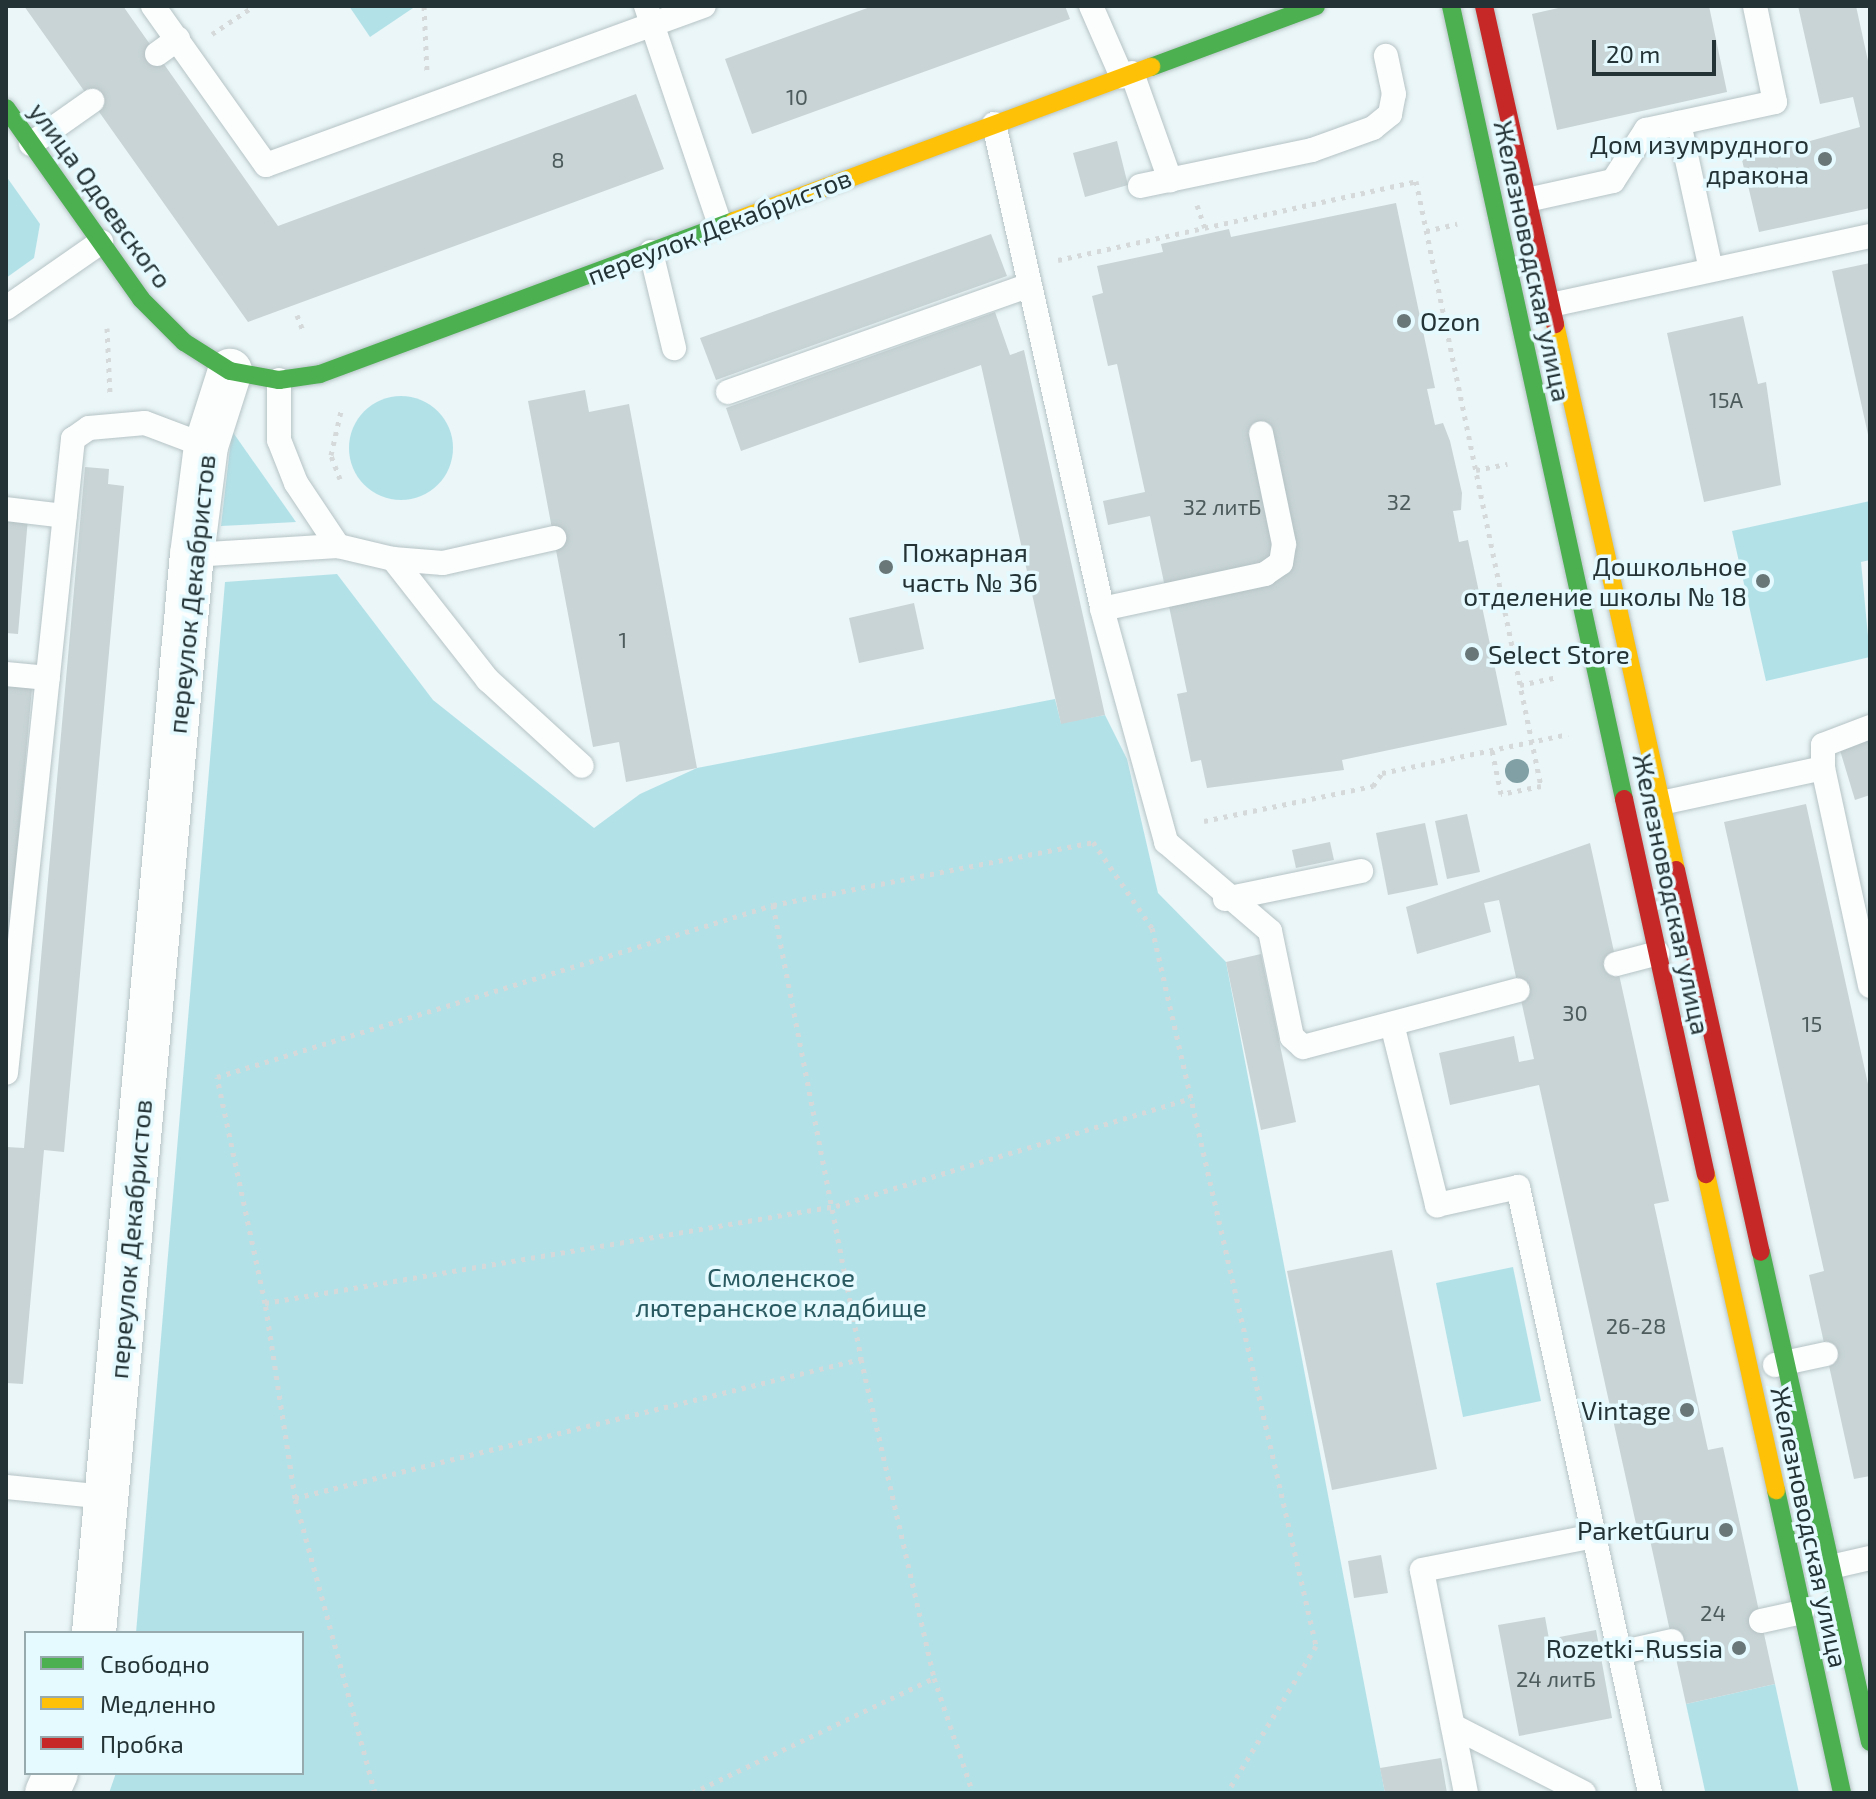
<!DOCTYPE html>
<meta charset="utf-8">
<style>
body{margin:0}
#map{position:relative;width:1876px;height:1799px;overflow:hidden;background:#eaf6f8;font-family:"Exo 2",sans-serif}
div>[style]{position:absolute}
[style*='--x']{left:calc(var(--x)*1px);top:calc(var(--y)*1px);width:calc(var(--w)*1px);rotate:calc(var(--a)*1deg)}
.green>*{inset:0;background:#b3e1e8}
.round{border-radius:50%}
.building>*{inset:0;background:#c8d4d6}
.path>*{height:5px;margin-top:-2.5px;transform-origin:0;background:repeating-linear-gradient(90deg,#d6d9d9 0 4px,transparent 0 10px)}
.roads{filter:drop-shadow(0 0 2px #b6c3c5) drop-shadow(0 0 2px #b6c3c5)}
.lane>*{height:24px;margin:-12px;padding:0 12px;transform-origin:12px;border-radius:12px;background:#fcfefe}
.street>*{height:44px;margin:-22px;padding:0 22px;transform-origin:22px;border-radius:22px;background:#fcfefe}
.fast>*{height:18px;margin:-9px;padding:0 9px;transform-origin:9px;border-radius:9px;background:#4caf50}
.slow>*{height:18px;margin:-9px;padding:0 9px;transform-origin:9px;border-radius:9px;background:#ffc107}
.jam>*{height:18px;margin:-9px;padding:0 9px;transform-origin:9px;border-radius:9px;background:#c62828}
.trees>*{width:24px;height:24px;margin:-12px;border-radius:50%;background:#80a0a5}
.dots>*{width:22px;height:22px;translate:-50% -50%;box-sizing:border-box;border:4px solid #e4fafe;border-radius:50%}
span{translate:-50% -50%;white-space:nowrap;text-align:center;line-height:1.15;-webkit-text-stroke:7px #e4fafe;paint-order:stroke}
.number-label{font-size:22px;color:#4d5b5d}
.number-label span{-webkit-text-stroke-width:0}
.poi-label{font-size:26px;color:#243335}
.right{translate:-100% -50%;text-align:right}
.left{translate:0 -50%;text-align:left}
.street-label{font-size:26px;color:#243335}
.park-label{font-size:26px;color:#2a5a61}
.frame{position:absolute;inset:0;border:8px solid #243335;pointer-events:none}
.legend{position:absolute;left:24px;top:1631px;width:280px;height:144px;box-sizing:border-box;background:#e4fafe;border:2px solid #97aaae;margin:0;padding:10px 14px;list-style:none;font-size:24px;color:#243335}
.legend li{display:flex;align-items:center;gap:16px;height:40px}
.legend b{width:40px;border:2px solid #97aaae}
.scale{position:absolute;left:1592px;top:40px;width:124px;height:36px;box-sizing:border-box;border:4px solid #243335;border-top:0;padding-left:10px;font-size:24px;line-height:28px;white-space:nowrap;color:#243335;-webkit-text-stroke:6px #e4fafe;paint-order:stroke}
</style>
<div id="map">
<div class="green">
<div style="clip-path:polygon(349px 6px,416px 6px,370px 37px)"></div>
<div style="clip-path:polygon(6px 176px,40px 224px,34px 258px,6px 278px)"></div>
<div class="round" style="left:349px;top:396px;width:104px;height:104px"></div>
<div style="clip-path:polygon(232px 431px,296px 522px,221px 526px)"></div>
<div style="clip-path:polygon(1870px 501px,1870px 560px,1861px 562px,1870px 657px,1766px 681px,1732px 531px)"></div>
<div style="clip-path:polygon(337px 574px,433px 700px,594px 828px,640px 794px,697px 768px,1055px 699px,1061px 723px,1105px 715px,1127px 759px,1158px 893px,1226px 962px,1385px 1793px,109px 1793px,116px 1773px,302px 1773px,302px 1633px,136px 1633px,225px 582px)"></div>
<div style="clip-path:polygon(1513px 1267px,1541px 1401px,1463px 1417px,1436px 1283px)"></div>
<div style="clip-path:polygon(1775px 1684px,1799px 1793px,1705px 1791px,1686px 1704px)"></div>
</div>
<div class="building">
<div style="clip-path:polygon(24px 6px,123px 6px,278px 226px,636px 94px,664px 169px,248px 322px)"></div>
<div style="clip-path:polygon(873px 6px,1065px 6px,1070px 19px,752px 134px,725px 59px)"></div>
<div style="clip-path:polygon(1567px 6px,1709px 6px,1727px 92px,1557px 130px,1532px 14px)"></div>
<div style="clip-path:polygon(1798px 6px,1856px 6px,1870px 70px,1870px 208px,1759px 232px,1742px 160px,1860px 127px,1853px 97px,1820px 104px)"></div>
<div style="clip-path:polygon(1117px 141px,1128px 185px,1085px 197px,1073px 153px)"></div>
<div style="clip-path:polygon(1396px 203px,1435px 388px,1427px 389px,1435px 425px,1443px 423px,1450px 441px,1462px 493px,1461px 510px,1453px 511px,1459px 542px,1468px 540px,1507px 725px,1342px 760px,1344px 770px,1207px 788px,1201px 760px,1191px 762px,1177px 694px,1187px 692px,1150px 516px,1108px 525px,1103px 501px,1145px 492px,1117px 364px,1108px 366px,1092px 296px,1103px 293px,1097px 266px,1163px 252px,1161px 244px,1229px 229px,1231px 237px)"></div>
<div style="clip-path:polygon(991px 234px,1007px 276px,716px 380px,700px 338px)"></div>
<div style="clip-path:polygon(1870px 263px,1870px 439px,1869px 439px,1832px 271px)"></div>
<div style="clip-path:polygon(995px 312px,1010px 355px,1024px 350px,1105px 715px,1061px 724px,981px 365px,741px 451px,726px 408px)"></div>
<div style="clip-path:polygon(1743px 316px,1758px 384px,1766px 382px,1781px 485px,1704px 502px,1667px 333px)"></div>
<div style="clip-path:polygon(585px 390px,589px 412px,629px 404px,697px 768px,626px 782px,619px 742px,593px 747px,528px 401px)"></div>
<div style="clip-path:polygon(85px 467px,109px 469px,108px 484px,124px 486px,64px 1152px,44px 1150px,23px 1384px,6px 1383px,6px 1147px,24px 1148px)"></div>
<div style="clip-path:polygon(6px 516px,28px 518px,18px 634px,6px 633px)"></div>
<div style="clip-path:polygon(914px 603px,924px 649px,859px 663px,849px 618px)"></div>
<div style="clip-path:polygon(6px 686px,32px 688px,8px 955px,6px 955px)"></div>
<div style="clip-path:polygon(1870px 737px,1870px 795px,1855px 800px,1839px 747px)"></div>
<div style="clip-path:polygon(1806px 804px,1870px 1093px,1870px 1476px,1854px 1479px,1809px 1275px,1824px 1271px,1724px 822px)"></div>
<div style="clip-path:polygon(1467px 814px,1480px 872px,1447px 879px,1435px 821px)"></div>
<div style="clip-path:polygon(1425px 823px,1438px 885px,1388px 895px,1376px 833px)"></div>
<div style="clip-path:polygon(1330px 842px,1334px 860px,1296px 868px,1292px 850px)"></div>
<div style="clip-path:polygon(1590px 843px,1669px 1201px,1654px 1204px,1708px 1450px,1723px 1447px,1775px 1684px,1686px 1704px,1650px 1540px,1640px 1542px,1539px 1085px,1450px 1105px,1439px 1053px,1514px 1036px,1519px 1062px,1534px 1059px,1499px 900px,1484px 903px,1491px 932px,1417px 954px,1406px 907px)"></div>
<div style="clip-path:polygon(1261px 954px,1296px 1122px,1261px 1130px,1226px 962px)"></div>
<div style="clip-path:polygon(1392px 1250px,1437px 1469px,1332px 1490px,1287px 1271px)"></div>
<div style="clip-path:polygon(1381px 1555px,1388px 1593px,1354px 1598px,1348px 1561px)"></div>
<div style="clip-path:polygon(1545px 1617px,1549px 1639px,1596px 1630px,1612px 1718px,1519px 1736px,1498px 1625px)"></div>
<div style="clip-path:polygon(1441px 1758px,1447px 1793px,1385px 1793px,1380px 1768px)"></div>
</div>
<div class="path">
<div style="--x:424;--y:6;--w:67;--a:87.4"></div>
<div style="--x:212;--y:34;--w:50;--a:-33.7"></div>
<div style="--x:1197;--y:205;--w:24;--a:71"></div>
<div style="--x:1426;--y:231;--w:32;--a:-13"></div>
<div style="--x:1058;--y:260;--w:367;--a:-12.4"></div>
<div style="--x:1416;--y:181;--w:618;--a:78.33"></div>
<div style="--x:1541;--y:786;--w:41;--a:168.7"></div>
<div style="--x:1501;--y:794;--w:45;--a:-101.6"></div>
<div style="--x:297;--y:315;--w:19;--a:69"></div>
<div style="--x:107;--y:328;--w:66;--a:87.4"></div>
<div style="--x:1476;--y:470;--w:32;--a:-11"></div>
<div style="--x:340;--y:479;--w:26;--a:-111"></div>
<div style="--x:331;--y:455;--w:45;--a:-77.2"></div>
<div style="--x:1520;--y:685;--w:35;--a:-12"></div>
<div style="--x:1204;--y:821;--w:173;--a:-11.7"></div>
<div style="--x:1373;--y:786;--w:16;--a:-55"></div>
<div style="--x:1382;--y:773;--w:190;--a:-11.8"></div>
<div style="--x:773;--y:905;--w:462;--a:79"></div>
<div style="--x:861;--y:1359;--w:327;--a:77.1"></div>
<div style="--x:934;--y:1678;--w:121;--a:71.3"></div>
<div style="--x:265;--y:1303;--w:579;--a:-9.64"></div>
<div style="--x:836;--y:1206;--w:371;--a:-16.9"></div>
<div style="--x:295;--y:1498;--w:583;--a:-13.8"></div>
<div style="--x:375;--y:1793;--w:306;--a:-105.2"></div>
<div style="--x:295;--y:1498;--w:197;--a:-98.7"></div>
<div style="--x:265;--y:1303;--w:231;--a:-102"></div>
<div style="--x:217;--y:1077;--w:582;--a:-17.19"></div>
<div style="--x:773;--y:905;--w:326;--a:-11.1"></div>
<div style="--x:1093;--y:842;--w:104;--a:55.5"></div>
<div style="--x:1152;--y:928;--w:736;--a:77.13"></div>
<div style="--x:1316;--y:1646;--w:172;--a:121.2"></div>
<div style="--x:692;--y:1793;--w:268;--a:-25.4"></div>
</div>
<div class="roads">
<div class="lane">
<div style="--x:153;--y:6;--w:195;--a:54.6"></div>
<div style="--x:266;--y:165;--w:466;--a:-20"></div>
<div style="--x:646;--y:6;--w:230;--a:71.3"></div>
<div style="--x:1091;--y:6;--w:77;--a:66.4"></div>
<div style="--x:157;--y:54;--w:26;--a:-36"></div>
<div style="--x:1132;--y:73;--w:114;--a:70.4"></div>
<div style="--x:1679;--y:123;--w:150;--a:77.7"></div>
<div style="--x:994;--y:124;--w:497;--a:77.4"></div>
<div style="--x:1102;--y:609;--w:242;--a:74.6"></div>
<div style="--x:1166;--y:842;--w:137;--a:40.6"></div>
<div style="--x:1270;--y:931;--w:108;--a:78.3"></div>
<div style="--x:1292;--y:1037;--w:15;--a:42"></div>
<div style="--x:1303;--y:1047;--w:222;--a:-14.8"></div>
<div style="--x:31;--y:144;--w:75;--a:-35.2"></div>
<div style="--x:1140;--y:186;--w:176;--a:-11.8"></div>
<div style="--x:1312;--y:150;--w:65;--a:-19.8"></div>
<div style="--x:1373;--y:128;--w:22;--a:-39"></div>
<div style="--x:1390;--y:114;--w:20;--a:-79"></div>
<div style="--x:1394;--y:94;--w:39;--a:-102"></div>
<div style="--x:1527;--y:200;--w:88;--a:-12.5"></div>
<div style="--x:1613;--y:181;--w:61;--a:-57.1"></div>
<div style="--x:1646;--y:130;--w:132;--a:-12.2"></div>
<div style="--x:1775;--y:102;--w:98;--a:-101.8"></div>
<div style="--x:651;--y:252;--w:99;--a:76.5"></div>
<div style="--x:1551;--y:305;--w:326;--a:-12.2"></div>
<div style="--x:6;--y:308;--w:116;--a:-34.8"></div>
<div style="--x:279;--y:380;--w:60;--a:90"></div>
<div style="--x:279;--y:440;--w:46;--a:68.4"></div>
<div style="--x:296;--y:483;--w:76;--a:56.3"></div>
<div style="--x:338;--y:546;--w:57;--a:13.3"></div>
<div style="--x:393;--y:559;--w:154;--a:51.9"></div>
<div style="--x:488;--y:680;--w:127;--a:42.5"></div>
<div style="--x:728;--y:392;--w:320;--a:-19.5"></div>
<div style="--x:6;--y:509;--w:59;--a:6.8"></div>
<div style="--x:192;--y:555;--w:146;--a:-3.5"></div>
<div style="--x:393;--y:559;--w:50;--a:4.6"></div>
<div style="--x:443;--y:563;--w:114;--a:-12.7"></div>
<div style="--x:1102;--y:609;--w:167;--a:-12.1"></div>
<div style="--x:1265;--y:574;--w:19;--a:-35"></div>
<div style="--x:1281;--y:563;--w:19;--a:-81"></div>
<div style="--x:1284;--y:544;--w:113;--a:-101.7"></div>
<div style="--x:6;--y:674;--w:42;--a:5.4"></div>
<div style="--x:1823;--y:768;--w:223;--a:77.8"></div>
<div style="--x:1661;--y:803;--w:166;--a:-12.2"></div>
<div style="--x:1823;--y:768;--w:23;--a:-90"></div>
<div style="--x:1823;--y:745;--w:50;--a:-21"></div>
<div style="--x:1225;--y:899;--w:139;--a:-11.6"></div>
<div style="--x:1616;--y:964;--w:43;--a:-14.7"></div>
<div style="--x:1392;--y:1024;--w:187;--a:76"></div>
<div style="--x:1437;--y:1205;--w:83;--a:-12.5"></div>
<div style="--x:1518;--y:1187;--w:620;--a:77.71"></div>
<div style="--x:6;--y:1073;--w:638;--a:-83.97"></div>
<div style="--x:73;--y:439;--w:19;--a:-35"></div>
<div style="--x:89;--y:428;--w:56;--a:-5.1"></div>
<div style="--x:145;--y:423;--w:65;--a:20.7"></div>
<div style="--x:1775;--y:1365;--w:52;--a:-12.2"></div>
<div style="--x:6;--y:1487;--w:100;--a:5.7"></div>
<div style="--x:1822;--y:1569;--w:49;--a:-12.9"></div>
<div style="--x:1761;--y:1621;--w:42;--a:-12.4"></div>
<div style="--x:1623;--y:1652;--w:50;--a:-12.7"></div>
<div style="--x:1453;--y:1726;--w:147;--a:27.1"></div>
<div style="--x:1466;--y:1793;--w:227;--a:-101.2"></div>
<div style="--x:1422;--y:1570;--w:179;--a:-11.2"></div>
</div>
<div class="street">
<div style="--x:94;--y:1633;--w:1082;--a:-84.81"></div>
<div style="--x:192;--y:555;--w:110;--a:-82.7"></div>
<div style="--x:206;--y:446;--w:79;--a:-72.3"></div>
<div style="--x:47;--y:1793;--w:22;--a:-66"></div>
</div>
<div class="fast">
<div style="--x:1451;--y:6;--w:812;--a:77.69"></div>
<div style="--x:1151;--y:67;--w:176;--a:-20.3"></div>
<div style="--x:6;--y:108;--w:234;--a:54.7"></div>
<div style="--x:141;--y:299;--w:61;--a:45"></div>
<div style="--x:184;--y:342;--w:54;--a:32.2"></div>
<div style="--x:230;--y:371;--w:50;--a:10.4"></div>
<div style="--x:279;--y:380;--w:41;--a:-8.3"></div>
<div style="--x:320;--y:374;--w:441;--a:-20.3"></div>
<div style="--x:1761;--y:1252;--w:502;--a:77.46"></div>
<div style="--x:1776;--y:1490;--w:310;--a:77.7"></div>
</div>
<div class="slow">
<div style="--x:734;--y:221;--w:445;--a:-20.3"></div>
<div style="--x:1555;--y:324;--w:559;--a:77.5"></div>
<div style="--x:1706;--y:1174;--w:324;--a:77.5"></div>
</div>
<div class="jam">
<div style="--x:1484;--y:6;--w:326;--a:77.4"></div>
<div style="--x:1624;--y:799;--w:384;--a:77.7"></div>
<div style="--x:1676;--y:870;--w:391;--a:77.5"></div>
</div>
</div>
<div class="trees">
<div style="left:1517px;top:771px"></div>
</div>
<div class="dots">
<div style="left:1825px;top:159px;background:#697779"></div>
<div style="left:1404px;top:321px;background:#697779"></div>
<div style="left:886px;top:567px;background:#697779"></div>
<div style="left:1763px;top:581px;background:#697779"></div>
<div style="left:1472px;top:654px;background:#697779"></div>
<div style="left:1687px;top:1410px;background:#697779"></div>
<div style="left:1726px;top:1530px;background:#697779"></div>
<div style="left:1739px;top:1648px;background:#697779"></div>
</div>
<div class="number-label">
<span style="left:797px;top:97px">10</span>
<span style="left:558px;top:160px">8</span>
<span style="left:1726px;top:400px">15А</span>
<span style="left:1399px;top:502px">32</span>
<span style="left:1222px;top:507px">32 литБ</span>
<span style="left:623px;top:640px">1</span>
<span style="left:1575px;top:1013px">30</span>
<span style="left:1812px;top:1024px">15</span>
<span style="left:1636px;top:1326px">26-28</span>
<span style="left:1713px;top:1613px">24</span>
<span style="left:1556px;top:1679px">24 литБ</span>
</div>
<div class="poi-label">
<span class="right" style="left:1809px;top:159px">Дом изумрудного<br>дракона</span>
<span class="left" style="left:1420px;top:321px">Ozon</span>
<span class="left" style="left:902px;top:567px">Пожарная<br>часть № 36</span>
<span class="right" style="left:1747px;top:581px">Дошкольное<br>отделение школы № 18</span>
<span class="left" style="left:1488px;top:654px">Select Store</span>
<span class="right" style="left:1671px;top:1410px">Vintage</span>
<span class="right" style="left:1710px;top:1530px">ParketGuru</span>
<span class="right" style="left:1723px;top:1648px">Rozetki-Russia</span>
</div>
<div class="street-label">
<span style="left:101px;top:195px;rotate:54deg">улица Одоевского</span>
<span style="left:719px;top:226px;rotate:-21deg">переулок Декабристов</span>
<span style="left:1533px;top:261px;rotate:78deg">Железноводская улица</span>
<span style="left:191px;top:594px;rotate:-84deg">переулок Декабристов</span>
<span style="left:1672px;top:894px;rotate:78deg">Железноводская улица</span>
<span style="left:130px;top:1239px;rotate:-85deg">переулок Декабристов</span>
<span style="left:1810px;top:1527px;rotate:78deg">Железноводская улица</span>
</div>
<div class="park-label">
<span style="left:781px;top:1292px">Смоленское<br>лютеранское кладбище</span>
</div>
<div class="frame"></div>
<ul class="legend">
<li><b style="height:10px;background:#4caf50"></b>Свободно</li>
<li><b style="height:10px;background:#ffc107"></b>Медленно</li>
<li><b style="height:10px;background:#c62828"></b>Пробка</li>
</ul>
<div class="scale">20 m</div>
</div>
